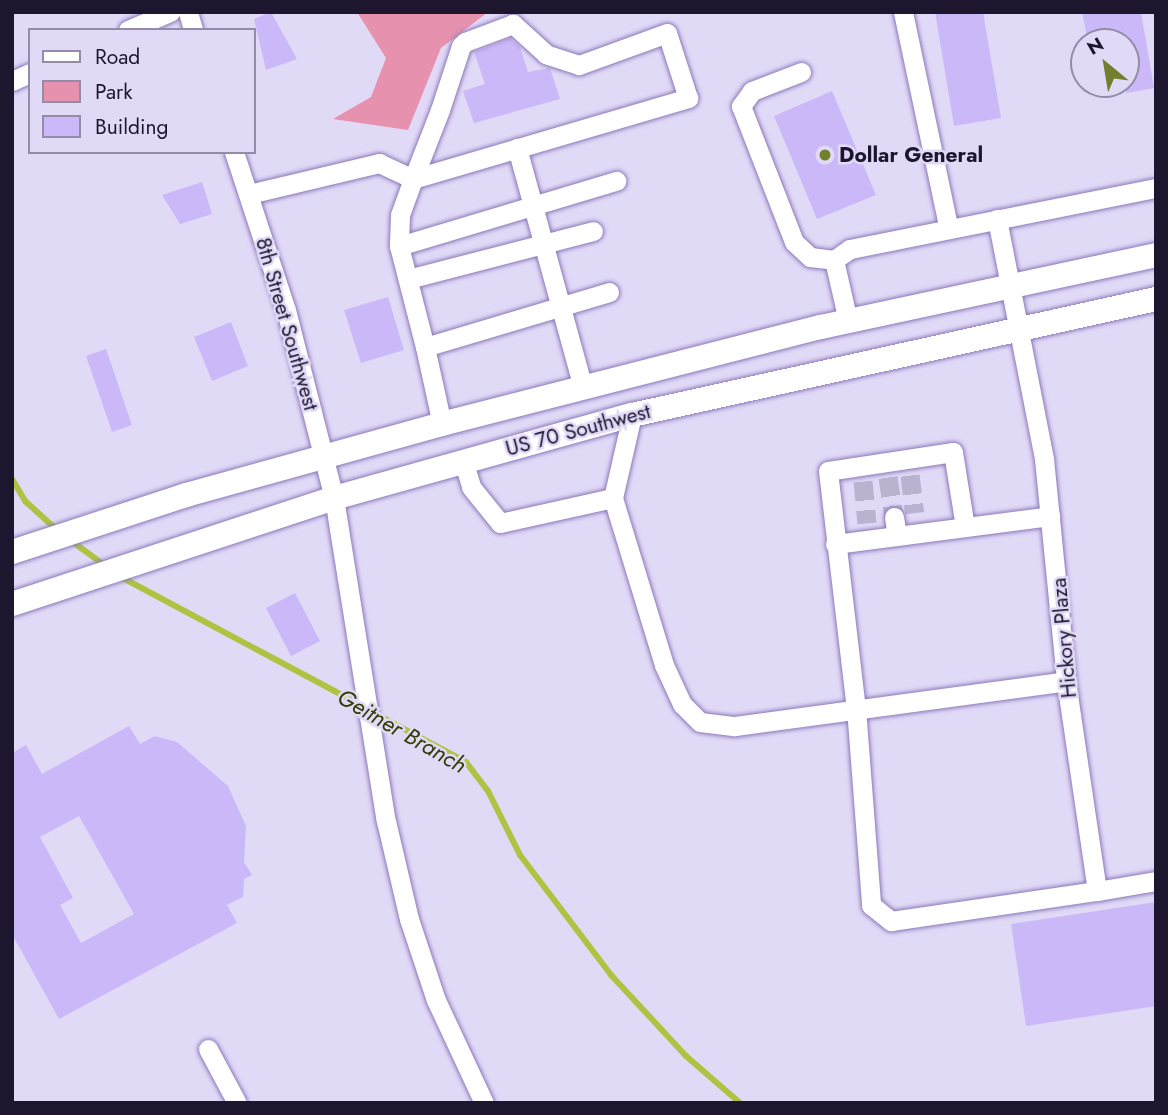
<!DOCTYPE html>
<style>
body{margin:0}
#map{position:relative;width:1168px;height:1115px;overflow:hidden;background:#e1daf7;font-family:Jost,sans-serif}
div>[style]{position:absolute}
[style*='--x']{left:calc(var(--x)*1px);top:calc(var(--y)*1px);width:calc(var(--w)*1px);rotate:calc(var(--a)*1deg)}
.green>*{inset:0;background:#e692af}
.stream>*{height:6px;margin:-3px;padding:0 3px;transform-origin:3px;border-radius:3px;background:#afc342}
.building>*{inset:0;background:#cbb8f9}
.minor-tunnel>*{height:19px;margin-top:-9.5px;transform-origin:0;background:repeating-linear-gradient(90deg,#bab3cf 0 19px,transparent 0 29px)}
.roads{filter:drop-shadow(0 0 2px #8d78bb) drop-shadow(0 0 2px #8d78bb)}
.minor>*{height:19px;margin:-9.5px;padding:0 9.5px;transform-origin:9.5px;border-radius:9.5px;background:#fff}
.major>*{height:24px;margin:-12px;padding:0 12px;transform-origin:12px;border-radius:12px;background:#fff}
.dots>*{width:19px;height:19px;translate:-50% -50%;box-sizing:border-box;border:4px solid #e1daf7;border-radius:50%}
span{translate:-50% -50%;white-space:nowrap;text-align:center;line-height:1.15;-webkit-text-stroke:5px #e1daf7;paint-order:stroke}
.poi-label{font-size:21px;color:#1e152f;font-weight:700}
.left{translate:0 -50%;text-align:left}
.street-label{font-size:21px;color:#1e152f}
.water-label{font-size:23px;color:#353d07;font-style:italic}
.frame{position:absolute;inset:0;border:14px solid #1e152f;pointer-events:none}
.legend{position:absolute;left:28px;top:28px;width:228px;height:126px;box-sizing:border-box;background:#e1daf7;border:2px solid #938ba7;margin:0;padding:9px 12px;list-style:none;font-size:21px;color:#1e152f}
.legend li{display:flex;align-items:center;gap:14px;height:35px}
.legend b{width:35px;border:2px solid #938ba7}
.north{position:absolute;left:1070px;top:28px;width:70px;height:70px;box-sizing:border-box;background:#e1daf7;border:2px solid #938ba7;border-radius:50%;rotate:330deg;font-size:19px;font-weight:700;line-height:28px;text-align:center;color:#1e152f}
.north::after{content:'';display:block;margin:auto;width:24px;height:32px;background:#727f2c;clip-path:polygon(50% 0,100% 100%,50% 72%,0 100%)}
</style>
<div id="map">
<div class="green">
<div style="clip-path:polygon(357px 12px,488px 12px,441px 48px,408px 130px,333px 119px,371px 97px,386px 58px)"></div>
</div>
<div class="stream">
<div style="--x:12;--y:479;--w:26;--a:59"></div>
<div style="--x:25;--y:501;--w:42;--a:42.1"></div>
<div style="--x:70;--y:540;--w:46;--a:36.1"></div>
<div style="--x:121;--y:577;--w:276;--a:28.1"></div>
<div style="--x:374;--y:713;--w:104;--a:28"></div>
<div style="--x:466;--y:762;--w:36;--a:53"></div>
<div style="--x:488;--y:791;--w:72;--a:63.4"></div>
<div style="--x:520;--y:855;--w:151;--a:52.8"></div>
<div style="--x:611;--y:975;--w:110;--a:47.2"></div>
<div style="--x:686;--y:1056;--w:72;--a:41"></div>
</div>
<div class="building">
<div style="clip-path:polygon(271px 12px,297px 59px,266px 70px,254px 19px)"></div>
<div style="clip-path:polygon(935px 12px,983px 12px,1001px 118px,954px 126px)"></div>
<div style="clip-path:polygon(1082px 12px,1141px 12px,1154px 88px,1126px 93px,1126px 42px,1088px 42px)"></div>
<div style="clip-path:polygon(510px 38px,520px 47px,528px 72px,550px 68px,560px 99px,474px 123px,463px 91px,485px 84px,474px 52px)"></div>
<div style="clip-path:polygon(832px 91px,876px 195px,817px 219px,774px 116px)"></div>
<div style="clip-path:polygon(202px 182px,212px 214px,180px 224px,162px 195px)"></div>
<div style="clip-path:polygon(388px 297px,404px 350px,361px 363px,344px 310px)"></div>
<div style="clip-path:polygon(231px 322px,248px 366px,212px 381px,194px 337px)"></div>
<div style="clip-path:polygon(106px 349px,132px 425px,112px 432px,86px 356px)"></div>
<div style="clip-path:polygon(295px 593px,320px 641px,291px 656px,266px 608px)"></div>
<div style="clip-path:polygon(evenodd,129px 726px,140px 744px,155px 736px,177px 742px,228px 786px,246px 826px,244px 862px,252px 875px,244px 879px,243px 897px,227px 905px,237px 923px,59px 1019px,12px 934px,12px 753px,26px 745px,42px 774px,129px 726px,79px 816px,134px 914px,81px 943px,60px 905px,73px 898px,40px 837px,79px 816px)"></div>
<div style="clip-path:polygon(1156px 902px,1156px 1006px,1026px 1026px,1011px 924px)"></div>
</div>
<div class="minor-tunnel">
<div style="--x:910;--y:475;--w:38;--a:83"></div>
<div style="--x:888;--y:477;--w:40;--a:81.5"></div>
<div style="--x:863;--y:481;--w:42;--a:84.6"></div>
</div>
<div class="roads">
<div class="minor">
<div style="--x:188;--y:12;--w:19;--a:74"></div>
<div style="--x:903;--y:12;--w:219;--a:78.1"></div>
<div style="--x:128;--y:30;--w:46;--a:-23.2"></div>
<div style="--x:801;--y:72;--w:53;--a:158.8"></div>
<div style="--x:752;--y:91;--w:19;--a:126"></div>
<div style="--x:741;--y:106;--w:146;--a:68.7"></div>
<div style="--x:794;--y:242;--w:22;--a:43"></div>
<div style="--x:810;--y:257;--w:24;--a:7"></div>
<div style="--x:12;--y:81;--w:20;--a:-24"></div>
<div style="--x:517;--y:148;--w:249;--a:74.6"></div>
<div style="--x:234;--y:152;--w:166;--a:71.8"></div>
<div style="--x:286;--y:310;--w:194;--a:75.7"></div>
<div style="--x:334;--y:498;--w:327;--a:80.9"></div>
<div style="--x:386;--y:821;--w:101;--a:76.8"></div>
<div style="--x:409;--y:919;--w:85;--a:71.6"></div>
<div style="--x:436;--y:1000;--w:114;--a:65"></div>
<div style="--x:249;--y:194;--w:134;--a:-13.4"></div>
<div style="--x:379;--y:163;--w:38;--a:25"></div>
<div style="--x:413;--y:179;--w:287;--a:-16.4"></div>
<div style="--x:688;--y:98;--w:68;--a:-107.9"></div>
<div style="--x:667;--y:33;--w:94;--a:160"></div>
<div style="--x:579;--y:65;--w:35;--a:-162"></div>
<div style="--x:546;--y:54;--w:45;--a:-137.7"></div>
<div style="--x:513;--y:24;--w:51;--a:159.4"></div>
<div style="--x:465;--y:42;--w:6;--a:135"></div>
<div style="--x:461;--y:46;--w:67;--a:108.2"></div>
<div style="--x:440;--y:110;--w:74;--a:111.4"></div>
<div style="--x:413;--y:179;--w:38;--a:110"></div>
<div style="--x:400;--y:215;--w:31;--a:92"></div>
<div style="--x:399;--y:246;--w:104;--a:75.6"></div>
<div style="--x:425;--y:347;--w:192;--a:-16.6"></div>
<div style="--x:997;--y:219;--w:245;--a:78.9"></div>
<div style="--x:1044;--y:459;--w:223;--a:84.3"></div>
<div style="--x:1066;--y:681;--w:212;--a:81.6"></div>
<div style="--x:1097;--y:891;--w:60;--a:-9.6"></div>
<div style="--x:399;--y:246;--w:227;--a:-16.7"></div>
<div style="--x:408;--y:279;--w:191;--a:-14.5"></div>
<div style="--x:848;--y:321;--w:63;--a:-102.9"></div>
<div style="--x:834;--y:260;--w:19;--a:-35"></div>
<div style="--x:850;--y:249;--w:312;--a:-11.3"></div>
<div style="--x:425;--y:347;--w:79;--a:77.6"></div>
<div style="--x:463;--y:460;--w:28;--a:73"></div>
<div style="--x:471;--y:487;--w:46;--a:51.1"></div>
<div style="--x:500;--y:523;--w:116;--a:-12.5"></div>
<div style="--x:613;--y:498;--w:85;--a:-77.1"></div>
<div style="--x:613;--y:498;--w:175;--a:73"></div>
<div style="--x:664;--y:665;--w:43;--a:65.2"></div>
<div style="--x:682;--y:704;--w:25;--a:45"></div>
<div style="--x:700;--y:722;--w:35;--a:7"></div>
<div style="--x:735;--y:726;--w:334;--a:-7.7"></div>
<div style="--x:894;--y:517;--w:19;--a:81"></div>
<div style="--x:965;--y:527;--w:76;--a:-99.1"></div>
<div style="--x:953;--y:452;--w:126;--a:171.4"></div>
<div style="--x:828;--y:471;--w:239;--a:83.3"></div>
<div style="--x:856;--y:708;--w:198;--a:85.6"></div>
<div style="--x:871;--y:905;--w:26;--a:39"></div>
<div style="--x:891;--y:921;--w:208;--a:-8.3"></div>
<div style="--x:835;--y:544;--w:217;--a:-7.4"></div>
<div style="--x:208;--y:1049;--w:61;--a:61.8"></div>
</div>
<div class="major">
<div style="--x:12;--y:552;--w:183;--a:-18.1"></div>
<div style="--x:186;--y:495;--w:266;--a:-15.5"></div>
<div style="--x:442;--y:424;--w:391;--a:-14.4"></div>
<div style="--x:821;--y:327;--w:343;--a:-12.1"></div>
<div style="--x:12;--y:604;--w:339;--a:-18.2"></div>
<div style="--x:334;--y:498;--w:309;--a:-15.6"></div>
<div style="--x:632;--y:415;--w:537;--a:-12.48"></div>
</div>
</div>
<div class="dots">
<div style="left:825px;top:155px;background:#727f2c"></div>
</div>
<div class="poi-label">
<span class="left" style="left:839px;top:155px">Dollar General</span>
</div>
<div class="street-label">
<span style="left:287px;top:324px;rotate:74deg">8th Street Southwest</span>
<span style="left:578px;top:430px;rotate:-15deg">US 70 Southwest</span>
<span style="left:1064px;top:638px;rotate:-95deg">Hickory Plaza</span>
</div>
<div class="water-label">
<span style="left:402px;top:731px;rotate:30deg">Geitner Branch</span>
</div>
<div class="frame"></div>
<ul class="legend">
<li><b style="height:9px;background:#fff"></b>Road</li>
<li><b style="height:19px;background:#e692af"></b>Park</li>
<li><b style="height:19px;background:#cbb8f9"></b>Building</li>
</ul>
<div class="north">N</div>
</div>
